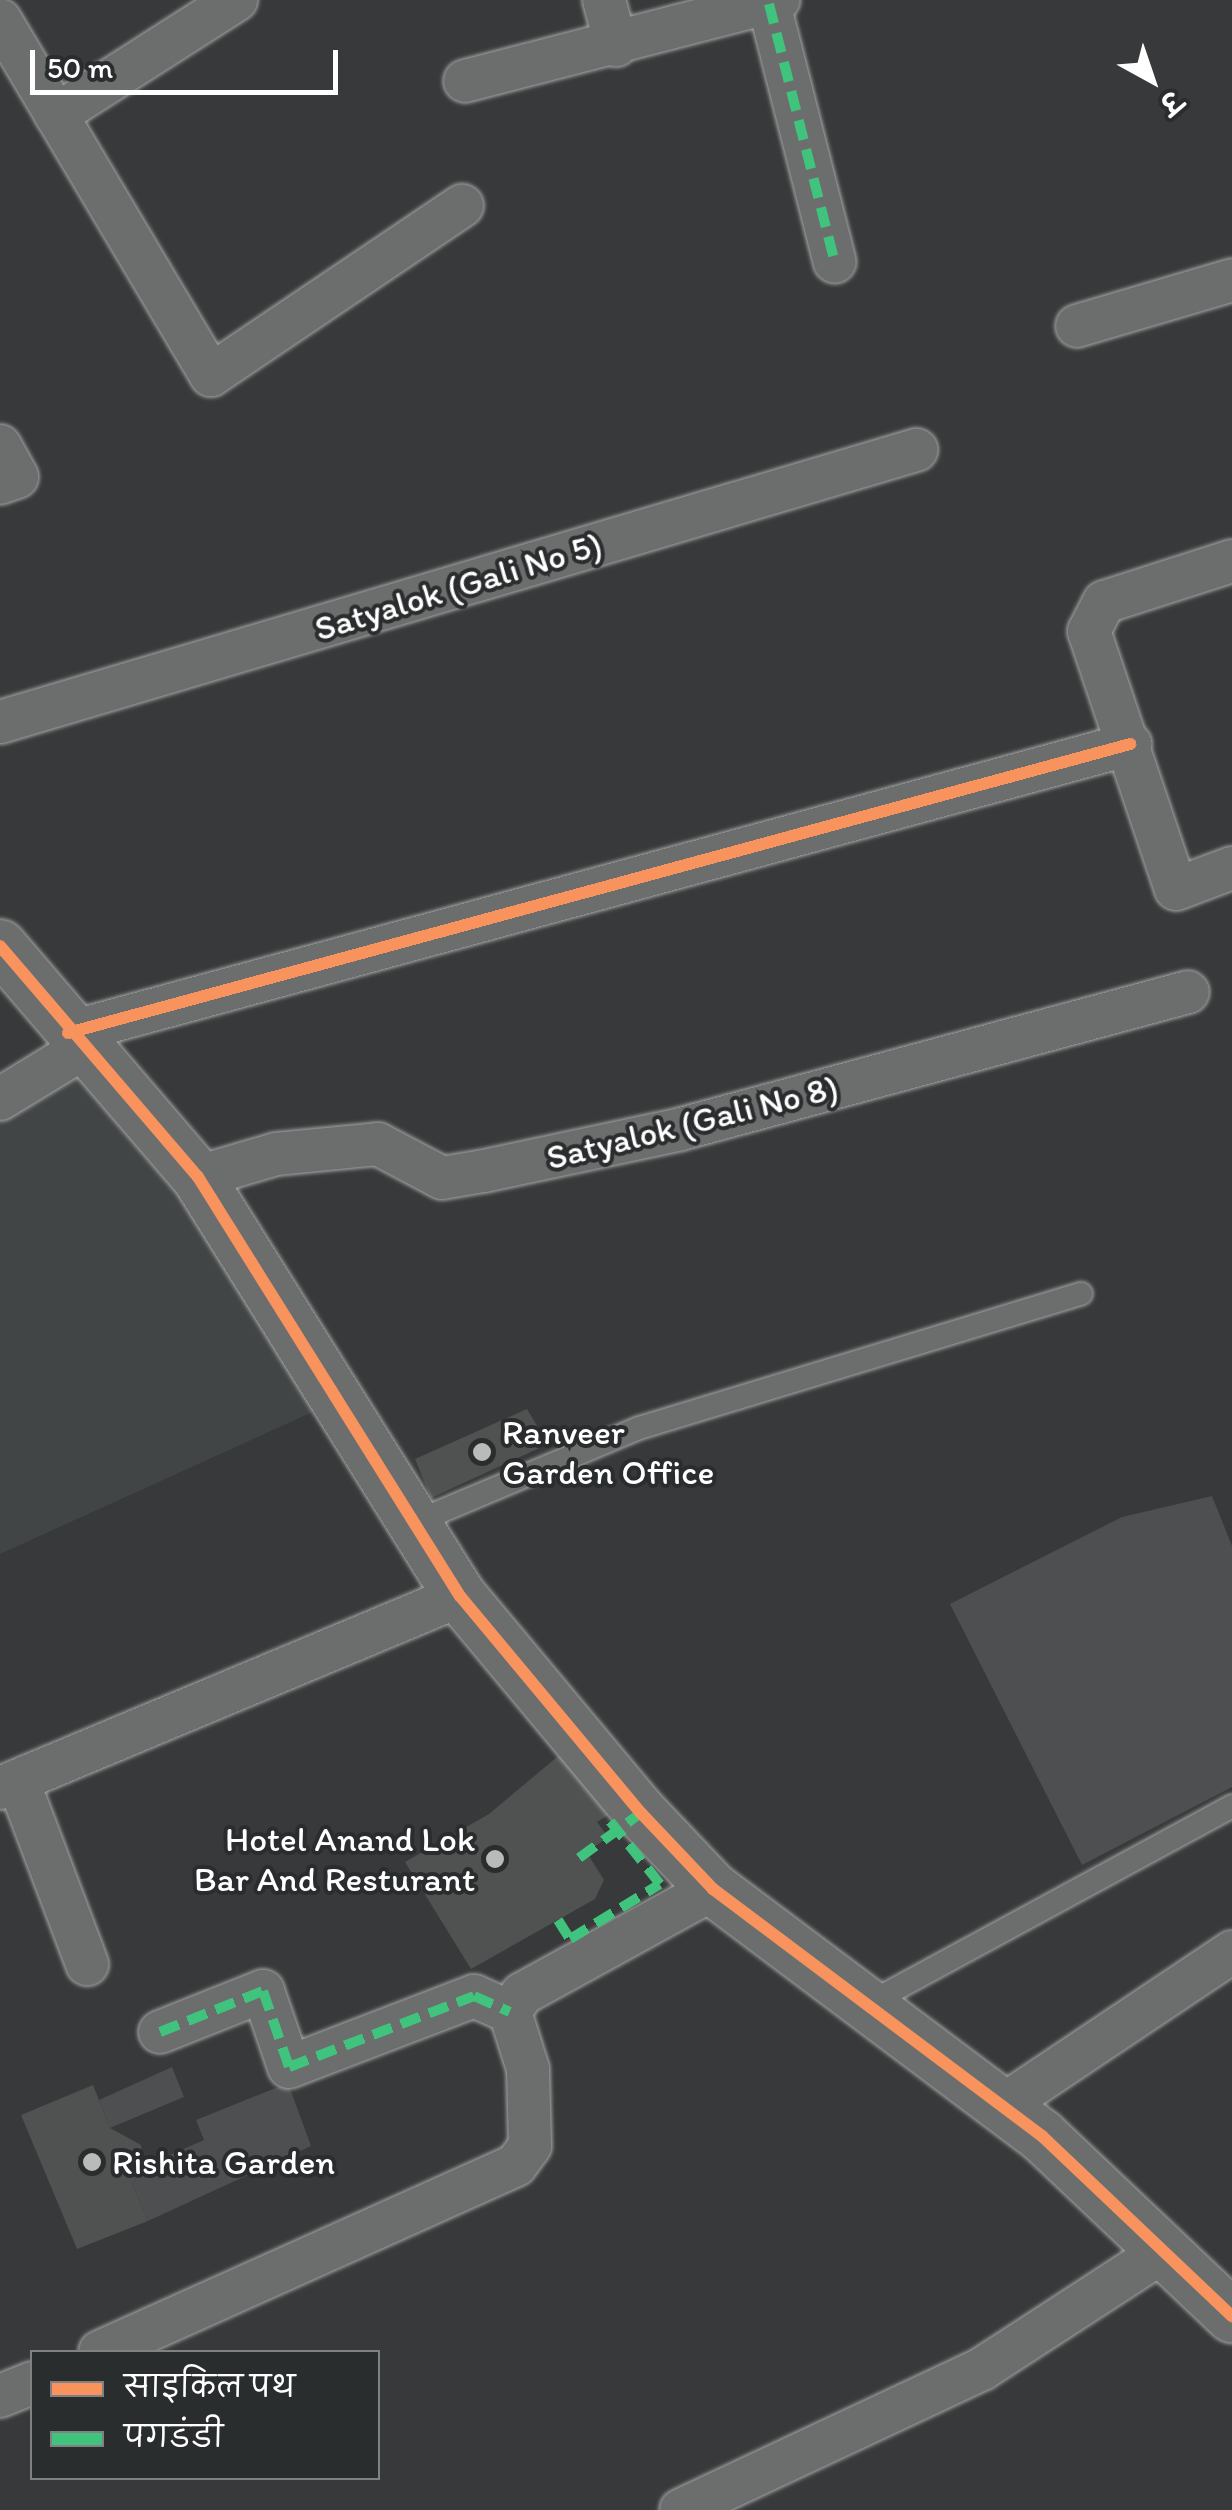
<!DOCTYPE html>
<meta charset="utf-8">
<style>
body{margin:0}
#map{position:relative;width:1232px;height:2510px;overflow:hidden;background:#38393a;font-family:Itim,"Playpen Sans Deva",sans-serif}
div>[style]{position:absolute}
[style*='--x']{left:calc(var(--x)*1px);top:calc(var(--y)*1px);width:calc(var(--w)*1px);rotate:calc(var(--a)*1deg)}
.built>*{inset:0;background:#424546}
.green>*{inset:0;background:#4d4f50}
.building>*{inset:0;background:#505151}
.roads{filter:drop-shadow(0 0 2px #a5a6a6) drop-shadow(0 0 2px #a5a6a6)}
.service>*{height:22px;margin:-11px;padding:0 11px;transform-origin:11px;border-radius:11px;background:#6c6d6d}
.minor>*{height:42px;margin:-21px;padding:0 21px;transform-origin:21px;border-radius:21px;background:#6c6d6d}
.tertiary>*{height:52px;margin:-26px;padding:0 26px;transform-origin:26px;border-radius:26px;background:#6c6d6d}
.quiet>*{height:10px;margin-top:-5px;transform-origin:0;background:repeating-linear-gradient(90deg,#40c37c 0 20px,transparent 0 30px)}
.cycleway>*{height:12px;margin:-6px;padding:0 6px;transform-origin:6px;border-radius:6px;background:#f8935d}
.dots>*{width:28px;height:28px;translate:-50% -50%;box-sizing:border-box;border:5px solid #2a2d2e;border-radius:50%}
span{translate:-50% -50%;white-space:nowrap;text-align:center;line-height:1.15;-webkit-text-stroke:8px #2a2d2e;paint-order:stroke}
.street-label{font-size:35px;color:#fff}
.poi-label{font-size:35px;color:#fff}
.left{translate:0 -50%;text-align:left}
.right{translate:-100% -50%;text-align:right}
.legend{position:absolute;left:30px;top:2350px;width:350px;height:130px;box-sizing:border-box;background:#2a2d2e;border:2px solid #7f8182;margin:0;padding:12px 18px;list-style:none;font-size:30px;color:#fff}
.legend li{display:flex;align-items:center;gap:20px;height:50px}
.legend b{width:50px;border:2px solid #7f8182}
.north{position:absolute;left:1102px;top:30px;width:100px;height:100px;-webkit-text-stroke:8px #2a2d2e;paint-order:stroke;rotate:140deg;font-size:28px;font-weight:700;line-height:40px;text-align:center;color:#fff}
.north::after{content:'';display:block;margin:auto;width:35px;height:45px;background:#fff;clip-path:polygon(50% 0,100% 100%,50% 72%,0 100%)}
.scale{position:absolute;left:30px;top:50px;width:308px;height:45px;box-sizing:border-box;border:5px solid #fff;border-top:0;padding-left:12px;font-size:30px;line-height:35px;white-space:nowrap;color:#fff;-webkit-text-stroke:8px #2a2d2e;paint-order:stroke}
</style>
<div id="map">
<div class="built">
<div style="clip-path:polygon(92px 1066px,328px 1405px,0 1554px,0 1119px)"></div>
</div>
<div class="green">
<div style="clip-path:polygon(1212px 1496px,1232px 1546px,1232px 1787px,1082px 1865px,950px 1604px,1122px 1517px)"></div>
<div style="clip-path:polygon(172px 2067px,184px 2097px,110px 2128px,99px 2100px)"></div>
<div style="clip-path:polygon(288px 2083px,311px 2146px,148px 2221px,132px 2184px,142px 2167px,204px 2140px,196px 2120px)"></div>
</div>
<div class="building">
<div style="clip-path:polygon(527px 1409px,548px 1444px,431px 1498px,415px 1459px)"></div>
<div style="clip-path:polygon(569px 1747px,618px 1809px,597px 1822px,608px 1837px,579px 1858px,589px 1856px,604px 1880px,595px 1899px,471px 1969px,405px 1862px,489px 1814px)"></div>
<div style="clip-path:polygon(93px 2085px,110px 2128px,141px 2145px,142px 2167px,132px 2184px,148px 2221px,77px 2249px,21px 2115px)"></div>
</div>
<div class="roads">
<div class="service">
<div style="--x:418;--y:1521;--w:240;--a:-22.8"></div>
<div style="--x:639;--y:1428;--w:462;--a:-16.9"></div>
<div style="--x:866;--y:2005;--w:417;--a:-28.5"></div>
</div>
<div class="minor">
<div style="--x:604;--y:0;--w:47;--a:75.1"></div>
<div style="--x:769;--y:4;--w:266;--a:75.7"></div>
<div style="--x:0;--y:20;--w:413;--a:59.3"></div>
<div style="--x:211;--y:375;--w:303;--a:-34"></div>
<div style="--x:465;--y:81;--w:324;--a:-14.5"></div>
<div style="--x:56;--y:115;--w:214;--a:-32.6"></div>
<div style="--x:1077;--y:326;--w:162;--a:-16.5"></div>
<div style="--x:0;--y:446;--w:35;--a:61"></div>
<div style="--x:17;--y:477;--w:18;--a:161"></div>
<div style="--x:1232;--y:561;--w:134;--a:162.2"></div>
<div style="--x:1104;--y:602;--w:33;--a:117"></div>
<div style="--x:1089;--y:631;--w:272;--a:71.4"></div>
<div style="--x:1176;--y:889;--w:60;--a:-20.6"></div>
<div style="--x:0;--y:722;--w:956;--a:-16.54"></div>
<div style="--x:68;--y:1033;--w:1101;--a:-15.22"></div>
<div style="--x:0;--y:1099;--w:96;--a:-31.4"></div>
<div style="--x:198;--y:1177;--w:81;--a:-16.4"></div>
<div style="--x:276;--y:1154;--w:102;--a:-5.6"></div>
<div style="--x:378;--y:1144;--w:72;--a:28"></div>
<div style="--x:442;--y:1178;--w:43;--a:-9.5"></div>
<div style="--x:484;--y:1171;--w:201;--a:-12"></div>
<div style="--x:681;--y:1129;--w:525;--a:-15.12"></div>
<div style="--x:18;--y:1781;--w:196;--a:69.3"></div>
<div style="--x:0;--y:1788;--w:498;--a:-22.7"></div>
<div style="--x:160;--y:2032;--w:111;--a:-21.7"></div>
<div style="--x:263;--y:1991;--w:80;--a:71.1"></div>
<div style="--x:289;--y:2067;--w:198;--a:-21"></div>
<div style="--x:474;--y:1996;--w:39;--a:24"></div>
<div style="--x:1002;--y:2106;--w:277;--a:-33.8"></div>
<div style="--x:100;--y:2352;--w:456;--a:-24.2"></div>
<div style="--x:516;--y:2165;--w:24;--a:-54"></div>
<div style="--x:530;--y:2146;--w:77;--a:-91.5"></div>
<div style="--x:528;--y:2069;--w:60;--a:-107.5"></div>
<div style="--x:510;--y:2012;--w:22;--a:-56"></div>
<div style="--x:522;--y:1994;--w:218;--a:-28.8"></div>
<div style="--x:0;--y:2396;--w:35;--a:-22"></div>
<div style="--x:681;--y:2510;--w:332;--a:-25.1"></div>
<div style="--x:982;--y:2369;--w:215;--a:-33"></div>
</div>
<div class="tertiary">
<div style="--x:0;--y:946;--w:304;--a:49.4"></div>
<div style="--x:198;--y:1177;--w:494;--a:58"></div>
<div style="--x:460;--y:1596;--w:283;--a:50.2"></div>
<div style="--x:641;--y:1813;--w:105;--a:46.5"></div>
<div style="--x:713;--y:1889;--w:411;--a:36.9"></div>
<div style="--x:1042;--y:2136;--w:262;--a:43.5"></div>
</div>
</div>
<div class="quiet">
<div style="--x:769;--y:4;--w:266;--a:75.7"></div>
<div style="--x:579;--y:1858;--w:77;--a:-36"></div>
<div style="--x:558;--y:1920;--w:22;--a:58"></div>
<div style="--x:570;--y:1939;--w:105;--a:-31.4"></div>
<div style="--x:660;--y:1884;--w:87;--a:-128.5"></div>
<div style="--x:160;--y:2032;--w:111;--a:-21.7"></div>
<div style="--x:263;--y:1991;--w:80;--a:71.1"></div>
<div style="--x:289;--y:2067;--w:198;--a:-21"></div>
<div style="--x:474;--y:1996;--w:39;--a:24"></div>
</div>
<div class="cycleway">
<div style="--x:0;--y:946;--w:304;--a:49.4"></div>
<div style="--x:198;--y:1177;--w:494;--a:58"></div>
<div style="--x:460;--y:1596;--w:283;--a:50.2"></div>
<div style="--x:641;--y:1813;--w:105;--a:46.5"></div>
<div style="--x:713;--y:1889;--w:411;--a:36.9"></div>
<div style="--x:1042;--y:2136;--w:262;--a:43.5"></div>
<div style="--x:68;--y:1033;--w:1101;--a:-15.22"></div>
</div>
<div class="dots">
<div style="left:482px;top:1452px;background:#b9baba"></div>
<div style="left:495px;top:1859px;background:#b9baba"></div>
<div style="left:92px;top:2162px;background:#b9baba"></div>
</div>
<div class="street-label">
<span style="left:458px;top:586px;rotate:-17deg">Satyalok (Gali No 5)</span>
<span style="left:692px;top:1122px;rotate:-14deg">Satyalok (Gali No 8)</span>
</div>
<div class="poi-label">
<span class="left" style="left:502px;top:1452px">Ranveer<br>Garden Office</span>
<span class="right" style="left:475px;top:1859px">Hotel Anand Lok<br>Bar And Resturant</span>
<span class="left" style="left:112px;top:2162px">Rishita Garden</span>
</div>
<ul class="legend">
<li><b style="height:12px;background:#f8935d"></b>साइकिल पथ</li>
<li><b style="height:12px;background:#40c37c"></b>पगडंडी</li>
</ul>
<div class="north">उ</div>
<div class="scale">50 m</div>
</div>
